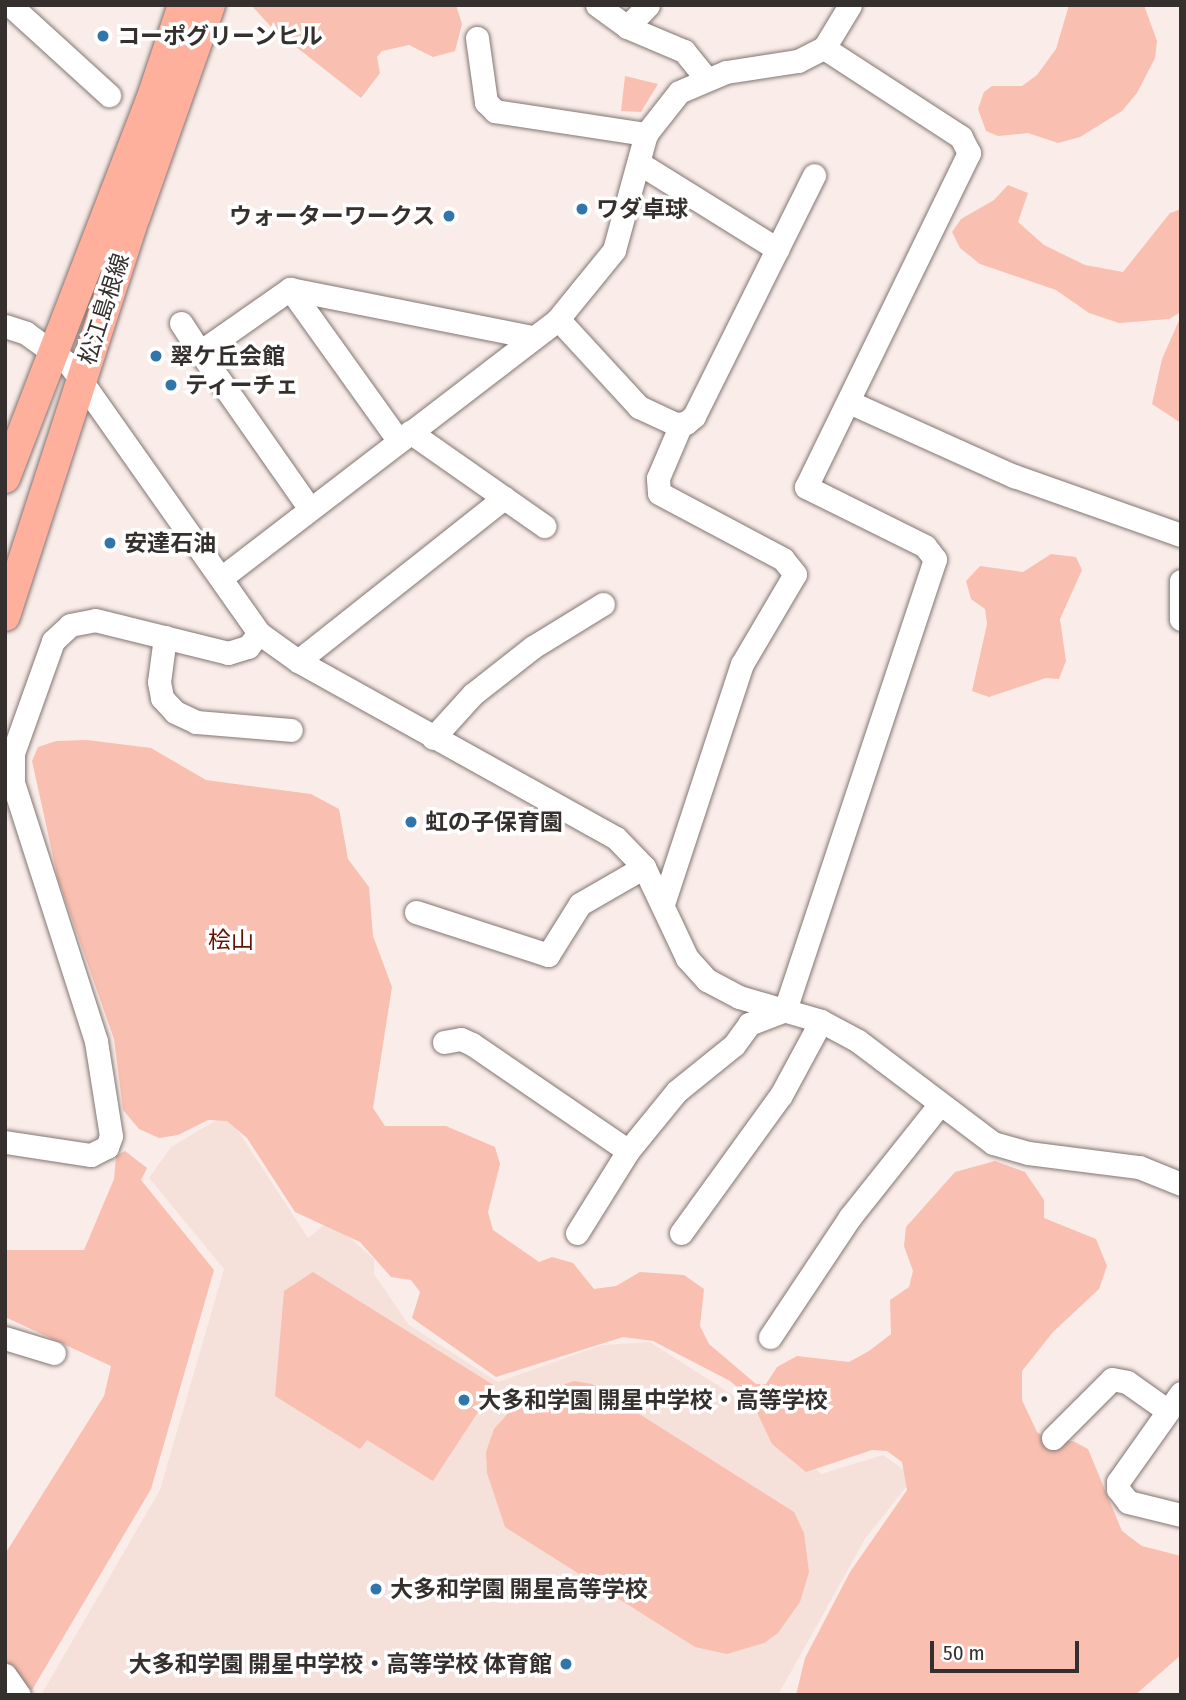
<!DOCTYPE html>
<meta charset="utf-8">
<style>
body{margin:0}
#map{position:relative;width:1186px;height:1700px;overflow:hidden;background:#faede9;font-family:"Fira Sans Condensed","Noto Sans JP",sans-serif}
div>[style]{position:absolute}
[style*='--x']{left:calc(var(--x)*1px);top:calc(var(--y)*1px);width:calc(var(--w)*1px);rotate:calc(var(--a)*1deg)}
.built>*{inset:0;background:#f6e0da}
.green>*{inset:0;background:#f9bfb0}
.roads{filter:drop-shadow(0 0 2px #827673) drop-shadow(0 0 2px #827673)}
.minor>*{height:23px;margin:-11.5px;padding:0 11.5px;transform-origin:11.5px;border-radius:11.5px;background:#fff}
.major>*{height:30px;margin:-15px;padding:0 15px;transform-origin:15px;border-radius:15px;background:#feb09d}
.dots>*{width:19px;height:19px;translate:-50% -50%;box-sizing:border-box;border:4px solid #fff;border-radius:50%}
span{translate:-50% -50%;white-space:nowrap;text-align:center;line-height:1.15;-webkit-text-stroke:7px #fff;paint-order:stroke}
.poi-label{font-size:23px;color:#35302e;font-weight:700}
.left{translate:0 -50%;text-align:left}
.right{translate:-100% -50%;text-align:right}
.street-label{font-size:23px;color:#35302e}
.park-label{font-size:23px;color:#631300}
.frame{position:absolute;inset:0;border:7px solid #35302e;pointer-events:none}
.scale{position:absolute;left:930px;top:1641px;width:149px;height:32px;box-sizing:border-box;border:4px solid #35302e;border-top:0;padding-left:9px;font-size:21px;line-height:24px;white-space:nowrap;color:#35302e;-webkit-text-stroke:5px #fff;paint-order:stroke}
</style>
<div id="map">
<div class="built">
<div style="clip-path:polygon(227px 1114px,308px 1238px,330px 1220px,374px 1259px,374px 1274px,409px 1325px,498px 1382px,602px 1345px,650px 1342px,750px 1406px,821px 1474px,883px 1455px,914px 1477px,865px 1539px,778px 1695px,41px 1695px,160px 1490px,224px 1269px,149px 1178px,171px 1147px)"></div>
</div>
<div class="green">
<div style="clip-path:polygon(251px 5px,456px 5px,462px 24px,455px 51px,433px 57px,409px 45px,382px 51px,377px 57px,380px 73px,361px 98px,272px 28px)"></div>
<div style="clip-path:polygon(1069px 5px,1144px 5px,1157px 41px,1155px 58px,1137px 93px,1122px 111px,1080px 137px,1058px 143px,1028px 133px,998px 136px,986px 131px,978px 109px,984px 92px,992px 86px,1022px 86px,1037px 75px,1056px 49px)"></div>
<div style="clip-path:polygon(625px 76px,658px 84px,641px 112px,621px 111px)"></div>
<div style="clip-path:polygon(1008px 185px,1028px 193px,1018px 222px,1044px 245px,1085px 265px,1123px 272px,1170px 213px,1181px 209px,1181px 312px,1169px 319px,1119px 323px,1089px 313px,1056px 290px,980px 264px,960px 248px,952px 232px,961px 219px,994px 200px)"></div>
<div style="clip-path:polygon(1181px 316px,1181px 423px,1152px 404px,1162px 359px)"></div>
<div style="clip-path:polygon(1051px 554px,1076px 557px,1082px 570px,1060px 619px,1066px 661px,1059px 679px,1046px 678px,989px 697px,972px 691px,987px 624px,985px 609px,971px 599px,966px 581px,980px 566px,1023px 572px)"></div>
<div style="clip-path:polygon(87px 740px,151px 748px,206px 780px,311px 794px,339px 809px,348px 859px,369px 887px,373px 936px,392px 987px,373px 1108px,385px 1126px,446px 1126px,495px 1147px,500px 1164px,488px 1212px,493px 1230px,539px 1262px,552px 1257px,573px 1263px,594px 1289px,616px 1286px,640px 1272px,684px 1275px,704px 1289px,700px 1326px,709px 1344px,756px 1384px,766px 1384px,777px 1367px,797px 1356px,849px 1362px,869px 1351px,891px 1334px,890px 1300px,909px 1287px,913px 1271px,904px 1246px,906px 1227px,955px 1172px,995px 1161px,1025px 1172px,1044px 1200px,1044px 1218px,1096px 1239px,1107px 1266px,1099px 1289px,1053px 1332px,1022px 1371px,1022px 1400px,1037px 1432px,1051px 1441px,1073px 1441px,1088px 1449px,1122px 1531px,1142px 1546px,1181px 1556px,1181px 1655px,1135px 1695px,796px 1695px,805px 1658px,850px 1572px,907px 1490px,902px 1462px,887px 1451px,872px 1450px,806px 1472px,772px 1444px,750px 1398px,730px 1381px,653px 1341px,623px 1337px,496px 1377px,412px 1318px,420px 1292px,411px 1280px,391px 1277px,360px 1242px,295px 1212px,247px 1138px,227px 1121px,208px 1120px,178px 1135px,159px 1138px,139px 1129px,123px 1110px,114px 1039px,58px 879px,32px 761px,38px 747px,56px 741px)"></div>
<div style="clip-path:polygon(125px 1151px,147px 1168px,141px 1180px,214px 1270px,151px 1489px,32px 1690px,21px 1683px,5px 1661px,5px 1554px,104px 1396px,111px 1366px,5px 1317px,5px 1250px,84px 1250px,114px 1179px,116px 1156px)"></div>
<div style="clip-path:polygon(313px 1272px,495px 1386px,433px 1481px,367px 1440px,360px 1449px,275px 1396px,284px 1291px)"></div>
<div style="clip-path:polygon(574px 1381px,592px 1384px,794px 1512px,804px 1533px,809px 1572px,800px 1602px,778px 1633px,764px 1643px,727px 1654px,695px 1647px,505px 1527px,487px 1473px,486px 1452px,494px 1429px,521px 1399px)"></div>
</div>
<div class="roads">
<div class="minor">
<div style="--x:10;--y:5;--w:134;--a:42.3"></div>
<div style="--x:597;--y:5;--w:37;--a:36"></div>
<div style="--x:627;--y:27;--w:62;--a:22.8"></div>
<div style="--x:684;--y:51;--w:36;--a:51"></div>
<div style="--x:627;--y:27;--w:30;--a:-46"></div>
<div style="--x:477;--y:38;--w:65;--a:82"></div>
<div style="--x:486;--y:102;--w:13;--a:45"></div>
<div style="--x:495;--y:111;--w:153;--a:8.7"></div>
<div style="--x:639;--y:163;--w:163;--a:31.9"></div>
<div style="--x:290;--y:289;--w:187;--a:54.4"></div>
<div style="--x:558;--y:319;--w:120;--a:47.4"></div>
<div style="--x:639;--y:407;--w:40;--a:25"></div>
<div style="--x:675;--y:424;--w:11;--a:-5"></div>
<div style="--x:686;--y:423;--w:11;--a:-41"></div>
<div style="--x:694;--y:416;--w:269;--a:-63.5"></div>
<div style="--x:181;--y:323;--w:35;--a:57"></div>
<div style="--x:5;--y:326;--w:22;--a:18"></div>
<div style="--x:26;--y:333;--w:54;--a:36"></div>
<div style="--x:70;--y:365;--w:328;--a:54.8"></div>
<div style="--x:259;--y:633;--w:48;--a:35.7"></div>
<div style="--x:298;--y:661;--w:364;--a:29.1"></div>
<div style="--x:616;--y:838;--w:40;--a:46"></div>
<div style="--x:644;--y:867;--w:101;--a:64.7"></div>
<div style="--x:687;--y:958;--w:30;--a:48"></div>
<div style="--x:707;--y:980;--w:36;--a:28"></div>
<div style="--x:739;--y:997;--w:85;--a:16.3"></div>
<div style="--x:821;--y:1021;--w:42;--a:28.4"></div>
<div style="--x:858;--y:1041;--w:169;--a:37.1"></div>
<div style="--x:993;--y:1143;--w:36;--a:16"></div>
<div style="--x:1028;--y:1153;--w:112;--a:7.2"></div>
<div style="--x:1139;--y:1167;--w:45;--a:22"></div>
<div style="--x:849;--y:402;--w:181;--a:24.2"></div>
<div style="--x:1014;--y:476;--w:177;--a:19.5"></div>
<div style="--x:410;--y:432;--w:164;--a:35"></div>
<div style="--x:310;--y:509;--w:192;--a:-125"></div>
<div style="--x:200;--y:352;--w:110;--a:-35"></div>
<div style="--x:290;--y:289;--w:248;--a:11.2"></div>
<div style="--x:221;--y:578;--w:425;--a:-37.5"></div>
<div style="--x:558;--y:319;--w:89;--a:-50.9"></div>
<div style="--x:614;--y:250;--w:120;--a:-74.6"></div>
<div style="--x:646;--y:134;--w:53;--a:-51.8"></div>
<div style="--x:679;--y:92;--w:51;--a:-23.1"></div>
<div style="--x:726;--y:72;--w:73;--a:-8.7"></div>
<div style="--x:798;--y:61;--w:29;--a:-27"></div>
<div style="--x:824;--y:48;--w:50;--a:-58.8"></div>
<div style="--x:1181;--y:581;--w:38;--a:90"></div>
<div style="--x:165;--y:637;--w:45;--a:97.6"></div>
<div style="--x:159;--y:682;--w:16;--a:79"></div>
<div style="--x:162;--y:698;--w:19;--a:47"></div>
<div style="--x:175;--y:712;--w:23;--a:25"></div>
<div style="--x:196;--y:722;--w:95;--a:4.8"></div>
<div style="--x:298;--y:661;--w:263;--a:-38.4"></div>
<div style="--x:433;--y:738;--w:59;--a:-47.7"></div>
<div style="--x:473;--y:694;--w:76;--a:-38.1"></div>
<div style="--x:533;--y:647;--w:82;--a:-31.6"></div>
<div style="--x:663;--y:904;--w:253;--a:-71.8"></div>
<div style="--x:742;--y:664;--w:104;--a:-59.5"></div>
<div style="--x:795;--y:574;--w:19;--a:-129"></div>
<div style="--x:783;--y:559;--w:140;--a:-152"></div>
<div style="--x:659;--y:493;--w:15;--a:-94"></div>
<div style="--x:658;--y:478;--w:59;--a:-66.9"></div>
<div style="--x:416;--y:912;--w:139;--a:18"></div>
<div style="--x:548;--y:955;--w:60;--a:-57.9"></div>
<div style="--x:580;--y:904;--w:74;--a:-30"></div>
<div style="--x:444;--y:1042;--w:17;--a:-10"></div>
<div style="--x:461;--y:1039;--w:12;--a:24"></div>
<div style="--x:472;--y:1044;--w:189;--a:34.4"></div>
<div style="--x:628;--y:1151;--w:77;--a:-50.8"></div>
<div style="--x:677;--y:1091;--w:73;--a:-38.9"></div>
<div style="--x:734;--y:1045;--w:26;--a:-54"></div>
<div style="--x:749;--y:1024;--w:39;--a:-21"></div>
<div style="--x:785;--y:1010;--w:475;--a:-71.6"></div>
<div style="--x:935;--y:559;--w:16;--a:-128"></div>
<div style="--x:925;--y:546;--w:133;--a:-153.6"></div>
<div style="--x:806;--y:487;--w:372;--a:-64"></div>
<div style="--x:969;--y:153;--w:18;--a:-117"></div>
<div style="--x:961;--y:137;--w:163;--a:-147"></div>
<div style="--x:5;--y:1142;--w:87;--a:8.6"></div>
<div style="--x:91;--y:1155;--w:18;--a:-27"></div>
<div style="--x:107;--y:1147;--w:12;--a:-70"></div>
<div style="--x:111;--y:1136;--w:96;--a:-99"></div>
<div style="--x:96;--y:1041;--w:271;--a:-107.8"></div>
<div style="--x:13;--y:783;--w:30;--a:-90"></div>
<div style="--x:13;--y:753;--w:119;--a:-70.3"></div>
<div style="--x:53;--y:641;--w:23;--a:-43"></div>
<div style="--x:70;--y:625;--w:25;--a:-11"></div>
<div style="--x:95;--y:620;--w:137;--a:13.9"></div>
<div style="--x:228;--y:653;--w:21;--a:-17"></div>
<div style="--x:248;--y:647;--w:18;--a:-52"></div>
<div style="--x:577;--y:1233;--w:97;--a:-58.1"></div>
<div style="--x:681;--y:1233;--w:170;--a:-54.1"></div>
<div style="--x:781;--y:1095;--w:84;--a:-61.6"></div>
<div style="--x:770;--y:1337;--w:144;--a:-56.3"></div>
<div style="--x:850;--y:1217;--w:143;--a:-51.5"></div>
<div style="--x:5;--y:1338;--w:51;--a:17"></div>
<div style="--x:1181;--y:1393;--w:109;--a:125.3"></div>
<div style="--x:1118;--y:1482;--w:7;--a:90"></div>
<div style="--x:1118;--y:1489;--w:16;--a:52"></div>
<div style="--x:1128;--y:1502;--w:55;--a:13.8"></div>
<div style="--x:1053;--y:1438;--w:83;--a:-45"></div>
<div style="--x:1112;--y:1379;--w:15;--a:11"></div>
<div style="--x:1127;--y:1382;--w:50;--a:35.3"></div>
<div style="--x:5;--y:1675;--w:24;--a:55"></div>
</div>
<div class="major">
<div style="--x:5;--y:478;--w:405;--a:-68.9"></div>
<div style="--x:151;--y:100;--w:100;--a:-71.4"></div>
<div style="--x:5;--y:616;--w:420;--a:-72"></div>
<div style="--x:135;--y:217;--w:225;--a:-70.5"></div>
</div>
</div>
<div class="dots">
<div style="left:103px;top:36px;background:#3176ab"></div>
<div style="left:582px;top:209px;background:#3176ab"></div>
<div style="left:449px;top:216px;background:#3176ab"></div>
<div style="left:156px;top:356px;background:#3176ab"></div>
<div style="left:171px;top:385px;background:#3176ab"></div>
<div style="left:110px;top:543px;background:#3176ab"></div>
<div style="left:411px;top:822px;background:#3176ab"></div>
<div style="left:464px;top:1400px;background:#3176ab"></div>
<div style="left:376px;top:1589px;background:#3176ab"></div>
<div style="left:566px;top:1664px;background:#3176ab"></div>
</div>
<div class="poi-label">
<span class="left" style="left:117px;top:36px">コーポグリーンヒル</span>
<span class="left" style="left:596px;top:209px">ワダ卓球</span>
<span class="right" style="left:435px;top:216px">ウォーターワークス</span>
<span class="left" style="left:170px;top:356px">翠ケ丘会館</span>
<span class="left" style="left:185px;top:385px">ティーチェ</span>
<span class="left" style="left:124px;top:543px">安達石油</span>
<span class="left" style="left:425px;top:822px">虹の子保育園</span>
<span class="left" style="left:478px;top:1400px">大多和学園 開星中学校・高等学校</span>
<span class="left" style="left:390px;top:1589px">大多和学園 開星高等学校</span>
<span class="right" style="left:552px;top:1664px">大多和学園 開星中学校・高等学校 体育館</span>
</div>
<div class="street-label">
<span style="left:104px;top:309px;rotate:-72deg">松江島根線</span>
</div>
<div class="park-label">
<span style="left:231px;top:940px">桧山</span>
</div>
<div class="frame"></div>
<div class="scale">50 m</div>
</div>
